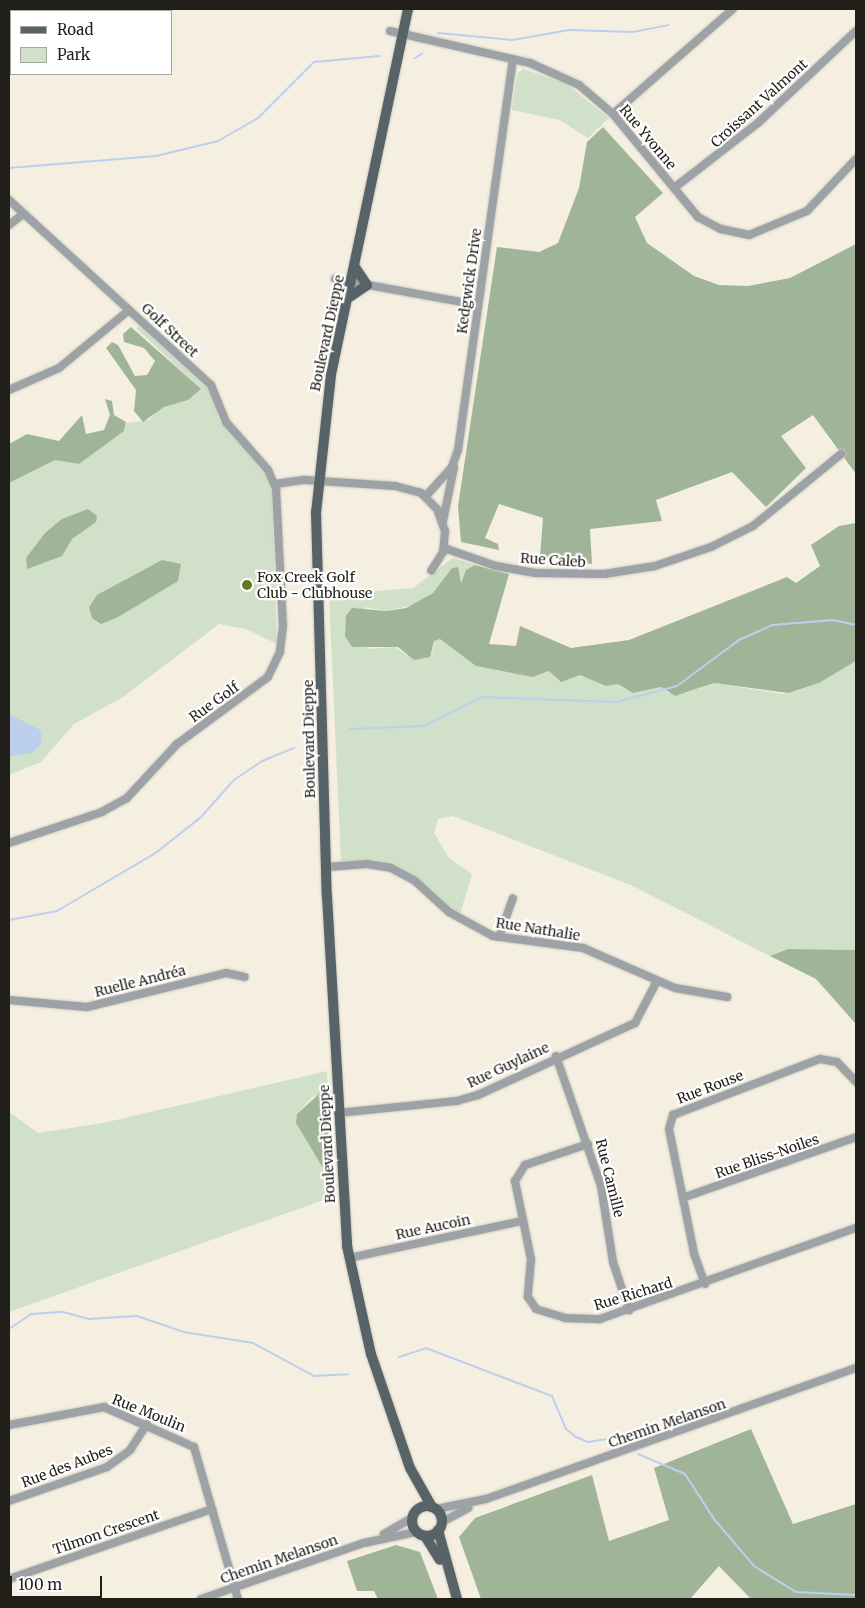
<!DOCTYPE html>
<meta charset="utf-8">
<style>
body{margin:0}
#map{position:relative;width:865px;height:1608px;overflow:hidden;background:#f5efe2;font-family:Merriweather,serif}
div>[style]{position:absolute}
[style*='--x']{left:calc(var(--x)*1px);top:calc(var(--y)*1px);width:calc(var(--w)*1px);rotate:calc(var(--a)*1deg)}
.green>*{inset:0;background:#d0e0c9}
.forest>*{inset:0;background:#a0b497}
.water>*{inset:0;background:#bcd0ed}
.stream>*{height:2px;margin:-1px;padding:0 1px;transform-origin:1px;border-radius:1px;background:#bcd0ed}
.roads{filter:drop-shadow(0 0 1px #cfcabe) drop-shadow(0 0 1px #cfcabe)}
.minor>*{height:8px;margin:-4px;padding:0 4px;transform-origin:4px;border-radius:4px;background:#9ca2a5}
.major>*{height:10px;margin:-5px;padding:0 5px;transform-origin:5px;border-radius:5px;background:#586368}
.major>.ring{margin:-5px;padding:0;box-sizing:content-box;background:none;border:10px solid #586368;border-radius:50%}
.dots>*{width:14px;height:14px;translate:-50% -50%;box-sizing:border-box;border:2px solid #fff;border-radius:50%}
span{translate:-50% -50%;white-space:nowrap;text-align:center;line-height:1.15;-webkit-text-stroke:4.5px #fff;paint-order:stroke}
.street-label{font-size:14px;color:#211f1a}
.poi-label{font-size:14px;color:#211f1a}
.left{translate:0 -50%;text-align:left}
.frame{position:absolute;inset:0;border:10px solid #211f1a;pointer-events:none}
.legend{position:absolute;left:10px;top:10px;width:162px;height:65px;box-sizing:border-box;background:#fff;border:1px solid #a6a5a3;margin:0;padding:6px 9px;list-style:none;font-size:15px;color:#211f1a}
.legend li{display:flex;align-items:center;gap:10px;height:25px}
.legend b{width:25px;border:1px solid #a6a5a3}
.scale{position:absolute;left:10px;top:1576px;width:92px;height:22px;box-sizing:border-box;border:2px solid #211f1a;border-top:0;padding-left:6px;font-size:15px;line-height:18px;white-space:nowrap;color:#211f1a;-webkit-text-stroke:4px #fff;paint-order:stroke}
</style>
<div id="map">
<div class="green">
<div style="clip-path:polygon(523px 69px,565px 83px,609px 118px,588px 138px,560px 120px,512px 110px,517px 74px)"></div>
<div style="clip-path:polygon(140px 326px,213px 394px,219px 420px,266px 475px,272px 493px,277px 644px,246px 629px,219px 624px,123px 697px,74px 724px,41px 762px,9px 775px,9px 483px,55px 460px,79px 464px,124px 431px,126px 423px,149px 420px,158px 410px,201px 390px,136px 328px)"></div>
<div style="clip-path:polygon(453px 558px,475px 565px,464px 574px,461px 583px,453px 567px,433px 593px,417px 604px,387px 611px,365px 607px,367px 649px,394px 647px,407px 655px,432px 653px,434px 641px,440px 639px,476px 666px,538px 676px,549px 671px,565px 680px,580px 675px,606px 686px,618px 684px,633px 693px,661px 687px,668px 693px,686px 693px,714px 683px,783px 694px,819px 683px,856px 661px,856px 950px,788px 949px,770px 956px,633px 886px,453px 816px,438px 819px,434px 833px,449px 858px,472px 874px,460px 914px,400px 868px,371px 861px,341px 862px,329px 595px,413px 588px)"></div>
<div style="clip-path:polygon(327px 1071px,328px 1093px,312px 1097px,297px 1114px,302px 1134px,331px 1169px,332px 1197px,9px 1312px,9px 1112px,38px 1133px,103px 1123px)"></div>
</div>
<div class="forest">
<div style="clip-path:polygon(603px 127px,663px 193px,635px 217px,647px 243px,694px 276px,719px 285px,748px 286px,790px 278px,856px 244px,856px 474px,813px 415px,781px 436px,806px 468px,766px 507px,732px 472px,656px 500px,662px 521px,590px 529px,592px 564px,540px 557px,543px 518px,499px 504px,485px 538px,498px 544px,499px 550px,461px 542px,458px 506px,497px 247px,539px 252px,558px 243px,579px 188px,587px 142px)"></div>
<div style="clip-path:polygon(131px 327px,201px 389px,188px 400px,164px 407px,143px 422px,134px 411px,136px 390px,106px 348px,112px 342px,118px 345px,135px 376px,147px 375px,155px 361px,144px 348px,124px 342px,123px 334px)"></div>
<div style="clip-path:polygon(105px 399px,112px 401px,114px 415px,126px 422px,124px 431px,79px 464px,55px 460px,9px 483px,9px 444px,27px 434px,59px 441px,82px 415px,86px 434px,104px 430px,110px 415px)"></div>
<div style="clip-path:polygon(88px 509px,97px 516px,96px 522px,72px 539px,62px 556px,27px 569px,26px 558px,45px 533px,62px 519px)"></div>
<div style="clip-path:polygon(856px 523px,856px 661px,819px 683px,788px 693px,714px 683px,675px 696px,661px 687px,633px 693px,618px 684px,606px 686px,580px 675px,561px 682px,549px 671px,533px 677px,476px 666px,440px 639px,434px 641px,430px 657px,414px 660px,398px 647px,352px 647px,345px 636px,346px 616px,352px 608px,387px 611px,406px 608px,433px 593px,452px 568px,458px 567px,461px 583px,466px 570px,475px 565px,509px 574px,489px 644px,516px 646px,520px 626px,571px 648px,629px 640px,787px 577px,796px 583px,820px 566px,811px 545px,839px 526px)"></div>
<div style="clip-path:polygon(162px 560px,181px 564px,178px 581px,118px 617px,101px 624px,92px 618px,89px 607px,97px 595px)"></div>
<div style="clip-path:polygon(788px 949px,856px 950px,856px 1024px,816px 979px,770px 956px)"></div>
<div style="clip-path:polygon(320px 1093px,328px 1093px,331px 1169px,326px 1173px,296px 1123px,297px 1114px)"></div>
<div style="clip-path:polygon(751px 1429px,793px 1524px,856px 1504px,856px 1599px,751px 1599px,719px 1566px,690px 1599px,481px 1599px,459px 1537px,475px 1518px,592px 1475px,609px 1541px,669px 1520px,654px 1468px)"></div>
<div style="clip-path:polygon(396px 1545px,420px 1552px,438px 1599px,378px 1599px,374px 1591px,357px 1591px,347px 1561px)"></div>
</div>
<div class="water">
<div style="clip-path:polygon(9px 714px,42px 731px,41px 744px,32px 753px,9px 757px)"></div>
</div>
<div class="stream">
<div style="--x:438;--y:33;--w:74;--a:5.4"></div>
<div style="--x:512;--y:40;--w:58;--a:-10"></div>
<div style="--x:569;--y:30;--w:64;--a:1.8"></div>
<div style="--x:633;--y:32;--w:36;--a:-11"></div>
<div style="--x:415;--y:58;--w:9;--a:-32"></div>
<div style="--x:9;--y:168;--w:147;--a:-4.7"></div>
<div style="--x:156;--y:156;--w:64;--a:-13.6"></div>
<div style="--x:218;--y:141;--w:46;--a:-29.9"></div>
<div style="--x:258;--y:118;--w:79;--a:-45"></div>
<div style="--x:314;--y:62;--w:66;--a:-5.2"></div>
<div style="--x:350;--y:729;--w:74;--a:-2.3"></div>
<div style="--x:424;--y:726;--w:65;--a:-26.6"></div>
<div style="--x:482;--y:697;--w:134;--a:2.1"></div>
<div style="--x:616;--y:702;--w:63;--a:-14.7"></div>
<div style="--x:677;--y:686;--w:77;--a:-36.6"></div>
<div style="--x:739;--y:640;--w:37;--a:-24"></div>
<div style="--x:773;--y:625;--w:60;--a:-4.8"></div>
<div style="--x:833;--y:620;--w:24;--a:12"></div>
<div style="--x:9;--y:920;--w:49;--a:-10.6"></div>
<div style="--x:57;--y:911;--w:116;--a:-30.5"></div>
<div style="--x:157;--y:852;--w:56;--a:-38.5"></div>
<div style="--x:201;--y:817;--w:50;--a:-48.3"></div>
<div style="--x:234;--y:780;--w:34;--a:-34"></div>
<div style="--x:262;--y:761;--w:35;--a:-22"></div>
<div style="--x:9;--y:1329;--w:27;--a:-34"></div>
<div style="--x:31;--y:1314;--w:32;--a:-4"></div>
<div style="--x:63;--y:1312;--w:27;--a:15"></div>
<div style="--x:89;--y:1319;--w:48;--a:-3.6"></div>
<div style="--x:137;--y:1316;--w:50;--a:18.8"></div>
<div style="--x:184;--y:1332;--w:70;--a:9.1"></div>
<div style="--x:253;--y:1343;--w:69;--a:28.4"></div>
<div style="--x:314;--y:1376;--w:34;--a:-3"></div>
<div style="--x:399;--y:1357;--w:28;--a:-18"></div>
<div style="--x:426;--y:1348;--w:135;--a:20.9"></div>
<div style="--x:552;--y:1396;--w:36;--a:67"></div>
<div style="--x:566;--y:1429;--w:13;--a:39"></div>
<div style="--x:576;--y:1437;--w:13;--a:23"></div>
<div style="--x:588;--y:1442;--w:26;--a:-9"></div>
<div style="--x:614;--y:1438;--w:11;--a:22"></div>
<div style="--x:638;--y:1454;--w:51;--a:23.1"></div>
<div style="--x:685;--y:1474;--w:54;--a:57.2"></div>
<div style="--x:714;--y:1519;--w:62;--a:49.6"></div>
<div style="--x:754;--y:1566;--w:49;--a:31.8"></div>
<div style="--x:796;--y:1592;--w:60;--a:2.9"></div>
</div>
<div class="roads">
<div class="minor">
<div style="--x:390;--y:31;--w:144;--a:12.9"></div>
<div style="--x:530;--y:63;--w:54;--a:24.2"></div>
<div style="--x:579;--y:85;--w:45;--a:40.5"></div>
<div style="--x:613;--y:114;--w:134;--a:50.5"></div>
<div style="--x:698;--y:217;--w:26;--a:28"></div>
<div style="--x:721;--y:229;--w:29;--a:12"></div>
<div style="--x:749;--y:235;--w:63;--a:-22.5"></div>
<div style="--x:807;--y:211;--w:71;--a:-46.7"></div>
<div style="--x:613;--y:114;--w:159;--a:-41.2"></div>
<div style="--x:674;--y:188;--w:108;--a:-37.8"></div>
<div style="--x:759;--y:122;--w:133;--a:-43.2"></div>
<div style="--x:9;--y:200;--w:274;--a:42.5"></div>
<div style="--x:211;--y:385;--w:40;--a:68"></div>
<div style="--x:226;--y:422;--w:64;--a:48.8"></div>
<div style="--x:268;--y:470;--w:21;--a:67"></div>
<div style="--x:276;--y:489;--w:137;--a:87.1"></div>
<div style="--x:283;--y:626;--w:26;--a:97"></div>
<div style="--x:280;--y:652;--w:28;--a:116"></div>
<div style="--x:268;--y:677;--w:113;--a:143.6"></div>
<div style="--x:177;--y:744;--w:74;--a:132.8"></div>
<div style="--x:127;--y:798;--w:29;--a:151"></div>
<div style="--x:102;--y:812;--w:98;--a:161.6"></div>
<div style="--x:9;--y:225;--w:18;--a:-38"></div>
<div style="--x:335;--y:279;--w:145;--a:10.3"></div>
<div style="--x:9;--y:390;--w:55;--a:-23.7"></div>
<div style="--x:59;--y:368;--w:91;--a:-39.6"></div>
<div style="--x:275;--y:484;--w:30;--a:-8"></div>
<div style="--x:305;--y:480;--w:90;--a:3.8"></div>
<div style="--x:395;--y:486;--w:27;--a:15"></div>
<div style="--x:421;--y:493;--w:23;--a:45"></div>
<div style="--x:437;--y:509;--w:23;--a:70"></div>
<div style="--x:445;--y:531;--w:21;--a:95"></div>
<div style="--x:443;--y:552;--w:22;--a:122"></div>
<div style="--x:426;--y:496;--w:39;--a:-48"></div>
<div style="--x:452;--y:467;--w:18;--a:-71"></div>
<div style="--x:458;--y:450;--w:394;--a:-82"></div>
<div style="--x:443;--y:521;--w:55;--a:-78.5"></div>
<div style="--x:444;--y:548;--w:55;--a:19.1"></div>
<div style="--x:496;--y:566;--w:40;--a:10"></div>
<div style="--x:535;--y:573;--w:69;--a:0.8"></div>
<div style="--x:604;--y:574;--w:52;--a:-8.9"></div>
<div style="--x:655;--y:566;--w:59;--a:-18.7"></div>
<div style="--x:711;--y:547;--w:47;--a:-26.6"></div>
<div style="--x:753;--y:526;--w:114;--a:-39.3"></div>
<div style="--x:327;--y:867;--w:40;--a:-4.3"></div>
<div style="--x:367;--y:864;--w:24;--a:9"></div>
<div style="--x:391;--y:868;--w:26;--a:28"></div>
<div style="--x:414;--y:880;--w:47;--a:42.4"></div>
<div style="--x:449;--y:912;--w:50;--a:28.6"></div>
<div style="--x:493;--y:936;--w:91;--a:7.6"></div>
<div style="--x:583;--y:948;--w:100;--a:23.5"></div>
<div style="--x:675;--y:988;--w:53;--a:9.8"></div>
<div style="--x:499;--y:937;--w:41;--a:-70.3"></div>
<div style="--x:9;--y:1000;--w:78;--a:5.1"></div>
<div style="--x:87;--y:1007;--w:143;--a:-13.7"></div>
<div style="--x:226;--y:973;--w:19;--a:12"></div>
<div style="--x:556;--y:1056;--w:138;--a:70.9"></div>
<div style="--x:601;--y:1186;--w:77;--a:81"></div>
<div style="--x:613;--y:1262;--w:51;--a:71.6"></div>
<div style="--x:338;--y:1113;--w:120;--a:-5.8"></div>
<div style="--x:457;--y:1101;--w:22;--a:-16"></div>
<div style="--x:478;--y:1095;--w:173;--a:-24.6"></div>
<div style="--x:635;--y:1023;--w:47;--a:-62.4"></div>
<div style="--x:588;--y:1144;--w:66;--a:161.6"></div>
<div style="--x:525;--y:1165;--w:19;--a:122"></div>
<div style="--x:515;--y:1181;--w:80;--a:78.4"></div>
<div style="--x:531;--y:1259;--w:38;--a:95"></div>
<div style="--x:528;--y:1297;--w:14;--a:56"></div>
<div style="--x:536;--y:1309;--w:30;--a:17"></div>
<div style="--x:565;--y:1318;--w:35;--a:2"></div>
<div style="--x:600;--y:1319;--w:272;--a:-19.6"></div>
<div style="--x:685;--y:1197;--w:181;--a:-19.3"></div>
<div style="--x:349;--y:1258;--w:177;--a:-12.1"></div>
<div style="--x:705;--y:1284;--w:33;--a:-110"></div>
<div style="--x:694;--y:1253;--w:126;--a:-101.4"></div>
<div style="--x:669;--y:1129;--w:15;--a:-74"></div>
<div style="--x:673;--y:1115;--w:157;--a:-20.9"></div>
<div style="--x:820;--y:1059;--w:17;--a:10"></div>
<div style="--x:837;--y:1062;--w:28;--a:46"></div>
<div style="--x:9;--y:1425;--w:97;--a:-10.7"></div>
<div style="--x:104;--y:1407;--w:98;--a:24"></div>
<div style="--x:194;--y:1447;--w:158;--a:73.9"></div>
<div style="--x:9;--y:1501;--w:104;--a:-19.1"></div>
<div style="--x:107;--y:1467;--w:29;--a:-36"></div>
<div style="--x:130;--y:1450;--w:31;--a:-57"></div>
<div style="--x:436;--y:1509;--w:51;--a:-11.3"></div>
<div style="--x:486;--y:1499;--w:393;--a:-19.5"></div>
<div style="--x:442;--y:1522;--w:30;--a:-28"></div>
<div style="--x:384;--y:1534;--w:32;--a:-30"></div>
<div style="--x:9;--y:1579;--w:215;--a:-19"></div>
<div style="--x:201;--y:1599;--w:172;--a:-19"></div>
<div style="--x:364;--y:1543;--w:53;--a:-11.9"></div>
</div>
<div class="major">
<div style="--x:408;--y:9;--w:374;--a:101.9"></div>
<div style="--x:331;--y:375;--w:138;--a:96.2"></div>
<div style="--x:316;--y:512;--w:384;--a:88.4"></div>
<div style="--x:327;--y:896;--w:351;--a:86.7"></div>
<div style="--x:347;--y:1246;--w:111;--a:77.5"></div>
<div style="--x:371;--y:1354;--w:120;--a:71.1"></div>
<div style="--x:410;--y:1468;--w:45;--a:60.6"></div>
<div style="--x:348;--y:298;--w:23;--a:-34"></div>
<div style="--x:367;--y:285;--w:22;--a:-124"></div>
<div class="ring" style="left:412px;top:1506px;width:20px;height:20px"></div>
<div style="--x:438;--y:1530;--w:72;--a:74.6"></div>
<div style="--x:425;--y:1536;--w:28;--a:58"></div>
</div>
</div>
<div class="dots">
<div style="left:247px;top:585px;background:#657828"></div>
</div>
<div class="street-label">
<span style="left:759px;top:103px;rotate:-42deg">Croissant Valmont</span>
<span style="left:648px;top:137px;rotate:50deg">Rue Yvonne</span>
<span style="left:469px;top:281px;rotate:-82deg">Kedgwick Drive</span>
<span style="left:170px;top:330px;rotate:43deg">Golf Street</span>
<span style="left:327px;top:333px;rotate:-78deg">Boulevard Dieppe</span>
<span style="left:553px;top:560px;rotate:4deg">Rue Caleb</span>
<span style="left:214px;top:702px;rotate:-36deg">Rue Golf</span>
<span style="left:309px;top:739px;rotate:-91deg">Boulevard Dieppe</span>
<span style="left:538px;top:929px;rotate:9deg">Rue Nathalie</span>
<span style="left:140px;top:981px;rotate:-14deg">Ruelle Andréa</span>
<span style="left:508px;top:1065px;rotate:-25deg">Rue Guylaine</span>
<span style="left:710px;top:1087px;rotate:-21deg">Rue Rouse</span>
<span style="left:327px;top:1144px;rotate:-93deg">Boulevard Dieppe</span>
<span style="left:767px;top:1156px;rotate:-19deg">Rue Bliss-Noiles</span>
<span style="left:610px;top:1178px;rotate:76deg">Rue Camille</span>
<span style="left:433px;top:1227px;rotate:-12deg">Rue Aucoin</span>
<span style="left:633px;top:1294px;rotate:-17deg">Rue Richard</span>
<span style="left:149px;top:1413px;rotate:22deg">Rue Moulin</span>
<span style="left:667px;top:1423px;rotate:-19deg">Chemin Melanson</span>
<span style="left:67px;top:1466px;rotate:-21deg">Rue des Aubes</span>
<span style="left:106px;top:1532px;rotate:-19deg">Tilmon Crescent</span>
<span style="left:279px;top:1559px;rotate:-19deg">Chemin Melanson</span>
</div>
<div class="poi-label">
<span class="left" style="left:257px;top:585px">Fox Creek Golf<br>Club - Clubhouse</span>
</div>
<div class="frame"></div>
<ul class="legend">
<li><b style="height:6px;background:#586368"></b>Road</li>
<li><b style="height:14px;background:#d0e0c9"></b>Park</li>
</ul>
<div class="scale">100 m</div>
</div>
